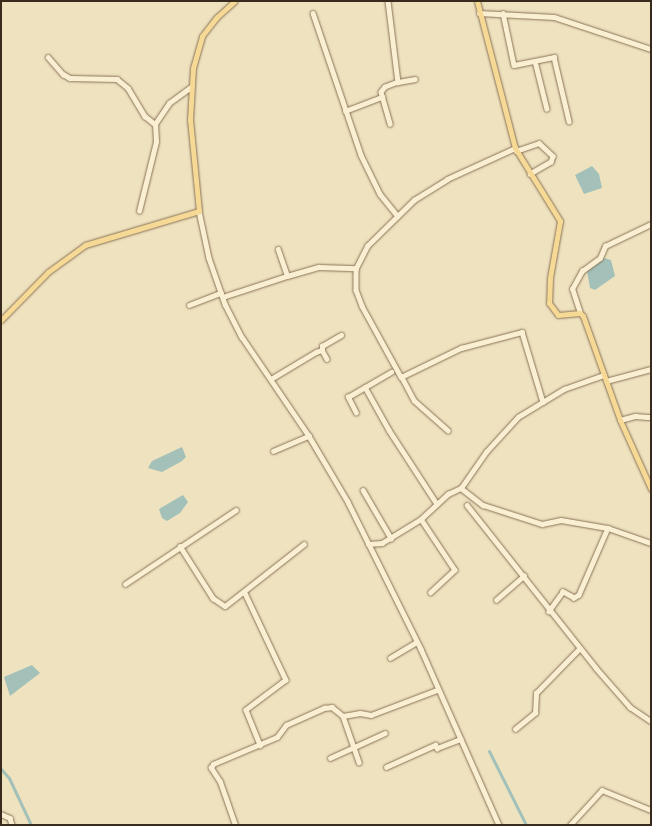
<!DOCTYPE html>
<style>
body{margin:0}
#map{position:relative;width:652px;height:826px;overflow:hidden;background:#efe2bf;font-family:"Crimson Pro",serif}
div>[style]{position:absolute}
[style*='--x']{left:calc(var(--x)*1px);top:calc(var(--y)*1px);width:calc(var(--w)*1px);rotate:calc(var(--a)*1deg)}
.water>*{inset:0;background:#a3c1b9}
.canal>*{height:3px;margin:-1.5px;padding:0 1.5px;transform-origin:1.5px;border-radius:1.5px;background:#a3c1b9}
.roads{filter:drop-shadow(0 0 1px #897357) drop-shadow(0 0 1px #897357)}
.minor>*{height:4.5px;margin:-2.25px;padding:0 2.25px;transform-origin:2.25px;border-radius:2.25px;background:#faefd3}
.major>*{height:5px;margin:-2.5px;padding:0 2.5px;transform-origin:2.5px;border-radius:2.5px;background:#f5d995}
span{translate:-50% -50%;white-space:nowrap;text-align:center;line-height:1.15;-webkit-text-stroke:4px #f7eccf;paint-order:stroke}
.frame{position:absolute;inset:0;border:2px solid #382a1c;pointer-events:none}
</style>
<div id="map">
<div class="water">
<div style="clip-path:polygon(592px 166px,599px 174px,602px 188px,584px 194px,575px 175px)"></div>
<div style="clip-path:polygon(604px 258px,611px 260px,615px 276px,595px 290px,590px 288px,587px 271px)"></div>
<div style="clip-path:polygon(182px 447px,186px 457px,182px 461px,162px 472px,148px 468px,152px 461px)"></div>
<div style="clip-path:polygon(183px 495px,188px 502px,180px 513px,167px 521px,162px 518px,159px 509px)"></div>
<div style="clip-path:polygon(32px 665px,40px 673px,10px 696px,4px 677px)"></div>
</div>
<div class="canal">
<div style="--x:489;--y:751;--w:83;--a:63.4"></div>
<div style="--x:1;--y:769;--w:12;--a:48"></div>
<div style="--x:9;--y:778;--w:52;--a:64.9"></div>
</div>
<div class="roads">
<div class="minor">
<div style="--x:388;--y:1;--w:82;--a:83"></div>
<div style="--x:398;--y:82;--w:14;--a:159"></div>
<div style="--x:385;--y:87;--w:6;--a:129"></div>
<div style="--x:381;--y:92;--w:33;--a:74"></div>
<div style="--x:313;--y:13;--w:150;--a:71.3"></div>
<div style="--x:361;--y:155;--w:43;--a:64"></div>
<div style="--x:380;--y:194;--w:28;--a:51"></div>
<div style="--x:479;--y:13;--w:75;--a:3.1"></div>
<div style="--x:554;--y:17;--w:102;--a:18.3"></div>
<div style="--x:503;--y:13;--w:53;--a:78.1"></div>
<div style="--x:514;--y:65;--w:41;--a:-11.3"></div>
<div style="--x:554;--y:57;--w:66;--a:76.8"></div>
<div style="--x:48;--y:57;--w:23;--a:49"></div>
<div style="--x:63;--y:74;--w:8;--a:30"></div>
<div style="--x:70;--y:78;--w:47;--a:1.2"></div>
<div style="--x:117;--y:79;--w:14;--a:39"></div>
<div style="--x:128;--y:88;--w:33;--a:59"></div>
<div style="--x:145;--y:116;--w:13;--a:39"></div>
<div style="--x:535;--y:61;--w:49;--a:76"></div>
<div style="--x:398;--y:82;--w:17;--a:-10"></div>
<div style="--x:345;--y:111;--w:40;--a:-21"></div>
<div style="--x:516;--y:151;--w:24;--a:-19"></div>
<div style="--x:539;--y:143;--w:19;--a:43"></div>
<div style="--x:553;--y:156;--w:6;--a:108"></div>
<div style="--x:551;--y:162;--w:24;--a:150"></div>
<div style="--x:139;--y:211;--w:71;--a:-76.2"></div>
<div style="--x:156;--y:142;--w:18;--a:-93"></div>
<div style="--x:155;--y:124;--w:25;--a:-56"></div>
<div style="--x:169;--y:103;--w:26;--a:-36"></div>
<div style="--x:199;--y:211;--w:48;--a:78"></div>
<div style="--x:209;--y:258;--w:49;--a:70.8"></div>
<div style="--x:225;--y:304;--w:37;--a:63"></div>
<div style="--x:242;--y:337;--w:120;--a:55.9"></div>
<div style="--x:309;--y:436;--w:77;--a:59.4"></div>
<div style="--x:348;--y:502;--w:164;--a:63.6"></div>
<div style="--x:421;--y:649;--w:193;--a:66.1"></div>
<div style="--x:356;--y:268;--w:22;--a:90"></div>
<div style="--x:356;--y:290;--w:17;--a:69"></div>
<div style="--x:362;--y:306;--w:81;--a:61.2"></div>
<div style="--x:287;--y:276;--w:33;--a:-16"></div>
<div style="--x:319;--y:267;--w:37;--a:2"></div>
<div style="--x:356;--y:268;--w:25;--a:-63"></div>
<div style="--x:367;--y:246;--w:66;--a:-44.4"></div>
<div style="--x:414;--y:200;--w:39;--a:-32"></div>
<div style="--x:447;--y:179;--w:75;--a:-24.5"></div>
<div style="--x:223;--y:297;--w:67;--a:-18.2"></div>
<div style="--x:287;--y:276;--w:28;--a:-109"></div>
<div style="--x:189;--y:305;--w:34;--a:-21"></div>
<div style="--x:580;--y:313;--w:25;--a:-108"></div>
<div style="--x:572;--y:289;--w:21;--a:-61"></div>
<div style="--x:582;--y:271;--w:22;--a:-36"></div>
<div style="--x:600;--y:258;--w:13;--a:-67"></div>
<div style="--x:605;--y:246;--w:51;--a:-25.6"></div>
<div style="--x:322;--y:350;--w:4;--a:-90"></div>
<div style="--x:322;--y:346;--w:22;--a:-30"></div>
<div style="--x:271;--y:379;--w:52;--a:-31"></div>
<div style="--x:316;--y:352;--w:6;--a:-18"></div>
<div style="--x:322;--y:350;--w:10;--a:61"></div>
<div style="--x:606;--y:381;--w:47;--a:-14.9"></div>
<div style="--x:365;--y:387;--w:49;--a:60.8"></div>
<div style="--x:389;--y:430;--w:88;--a:57"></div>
<div style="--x:356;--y:413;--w:18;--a:-117"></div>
<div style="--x:348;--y:397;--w:50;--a:-30.2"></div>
<div style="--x:620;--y:420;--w:16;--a:-15"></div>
<div style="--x:635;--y:416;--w:16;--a:4"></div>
<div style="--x:448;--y:431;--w:45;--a:-138.6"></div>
<div style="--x:414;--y:401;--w:27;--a:-118"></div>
<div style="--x:401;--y:377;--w:67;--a:-25.8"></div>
<div style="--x:461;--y:348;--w:63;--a:-14.7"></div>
<div style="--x:522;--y:332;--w:73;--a:73.3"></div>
<div style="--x:273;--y:451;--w:39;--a:-23"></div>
<div style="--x:461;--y:488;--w:28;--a:38"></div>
<div style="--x:483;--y:505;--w:62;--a:17.9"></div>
<div style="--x:542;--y:524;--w:19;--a:-12"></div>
<div style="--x:561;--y:520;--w:48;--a:9.7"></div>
<div style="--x:608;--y:528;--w:73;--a:113.4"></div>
<div style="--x:579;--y:595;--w:6;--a:149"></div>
<div style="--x:574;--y:598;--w:13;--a:-151"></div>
<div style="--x:563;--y:592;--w:24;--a:126"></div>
<div style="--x:363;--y:490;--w:56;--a:59.7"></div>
<div style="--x:467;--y:505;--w:208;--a:51.6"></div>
<div style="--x:596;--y:668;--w:52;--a:48.9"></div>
<div style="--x:630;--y:707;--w:25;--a:34"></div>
<div style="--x:421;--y:519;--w:61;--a:56.3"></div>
<div style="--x:455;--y:570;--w:33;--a:137"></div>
<div style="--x:608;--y:528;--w:46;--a:19.2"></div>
<div style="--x:368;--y:544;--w:14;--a:-4"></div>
<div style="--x:382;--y:543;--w:46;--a:-31.6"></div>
<div style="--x:421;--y:519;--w:37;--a:-43"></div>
<div style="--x:448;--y:494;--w:14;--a:-25"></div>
<div style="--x:461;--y:488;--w:44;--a:-55.2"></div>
<div style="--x:486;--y:452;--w:47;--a:-47.6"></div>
<div style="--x:518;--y:417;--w:54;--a:-31.3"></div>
<div style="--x:564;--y:389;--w:42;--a:-19.3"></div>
<div style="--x:180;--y:546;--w:62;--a:57.6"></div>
<div style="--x:213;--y:598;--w:14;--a:34"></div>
<div style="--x:225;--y:606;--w:100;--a:-38.1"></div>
<div style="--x:125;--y:584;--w:133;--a:-33.7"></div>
<div style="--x:245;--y:593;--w:96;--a:64.8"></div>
<div style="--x:286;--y:680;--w:50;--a:143.1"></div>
<div style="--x:246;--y:710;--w:38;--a:68"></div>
<div style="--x:496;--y:600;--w:37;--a:-41"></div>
<div style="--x:390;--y:658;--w:31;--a:-31"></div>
<div style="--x:343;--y:716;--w:49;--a:70.8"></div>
<div style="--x:515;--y:729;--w:26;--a:-39"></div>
<div style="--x:535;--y:713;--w:20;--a:-87"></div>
<div style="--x:536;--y:693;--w:62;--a:-45.7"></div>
<div style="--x:330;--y:758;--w:60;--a:-24.4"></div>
<div style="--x:386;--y:767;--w:54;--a:-24.2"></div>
<div style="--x:435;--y:745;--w:4;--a:56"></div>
<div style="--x:437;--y:748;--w:25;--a:-21"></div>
<div style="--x:1;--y:814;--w:10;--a:24"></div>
<div style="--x:10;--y:818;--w:7;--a:74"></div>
<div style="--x:235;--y:825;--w:46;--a:-109.2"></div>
<div style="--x:220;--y:782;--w:17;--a:-123"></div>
<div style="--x:211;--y:768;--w:4;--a:-63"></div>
<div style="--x:213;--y:764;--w:69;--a:-22.9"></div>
<div style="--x:277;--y:737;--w:15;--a:-53"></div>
<div style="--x:286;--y:725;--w:42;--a:-24.1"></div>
<div style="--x:324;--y:708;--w:8;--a:-7"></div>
<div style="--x:332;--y:707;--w:14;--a:39"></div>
<div style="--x:343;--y:716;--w:17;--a:-10"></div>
<div style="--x:360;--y:713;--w:11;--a:10"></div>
<div style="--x:371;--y:715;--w:71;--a:-20.7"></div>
<div style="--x:570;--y:825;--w:47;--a:-47.6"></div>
<div style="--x:602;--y:790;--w:53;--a:22.2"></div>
</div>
<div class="major">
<div style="--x:477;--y:1;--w:152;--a:75.5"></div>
<div style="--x:515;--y:148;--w:86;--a:58.3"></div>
<div style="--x:560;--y:221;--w:58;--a:100"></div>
<div style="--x:550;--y:278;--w:25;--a:92"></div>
<div style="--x:549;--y:303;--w:15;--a:53"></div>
<div style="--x:558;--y:315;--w:22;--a:-5"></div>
<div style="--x:580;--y:313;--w:4;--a:45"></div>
<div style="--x:583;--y:316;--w:110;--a:70.4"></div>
<div style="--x:620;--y:420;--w:76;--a:65.8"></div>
<div style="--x:1;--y:320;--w:67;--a:-45.6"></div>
<div style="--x:48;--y:272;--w:46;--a:-36.1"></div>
<div style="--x:85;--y:245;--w:119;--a:-16.6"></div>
<div style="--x:199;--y:211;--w:91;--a:-95.6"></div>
<div style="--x:190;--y:120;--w:52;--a:-86.7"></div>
<div style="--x:193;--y:68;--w:33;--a:-74"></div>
<div style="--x:202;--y:36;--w:24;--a:-52"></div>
<div style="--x:217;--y:17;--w:24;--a:-42"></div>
</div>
</div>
<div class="frame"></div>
</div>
